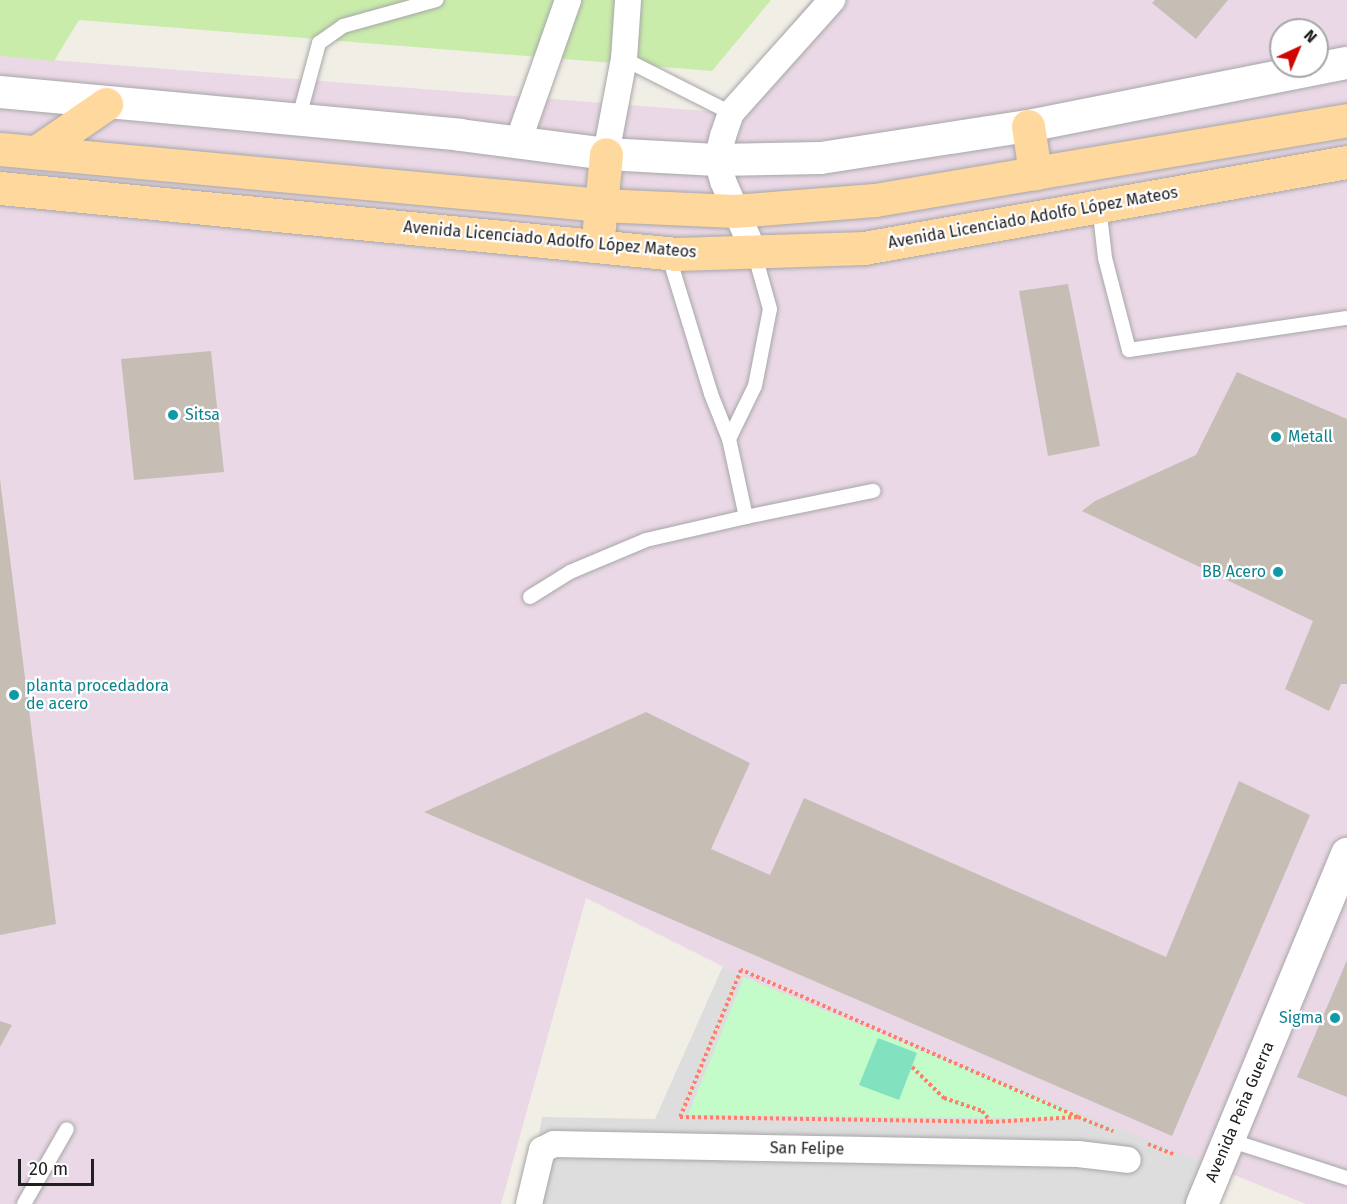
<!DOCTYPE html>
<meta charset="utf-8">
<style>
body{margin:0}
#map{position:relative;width:1347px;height:1204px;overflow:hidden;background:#f1eee6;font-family:"Fira Sans",sans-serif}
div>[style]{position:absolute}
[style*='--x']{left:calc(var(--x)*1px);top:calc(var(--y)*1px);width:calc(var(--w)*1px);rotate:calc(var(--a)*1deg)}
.residential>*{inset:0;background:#dedddd}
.industrial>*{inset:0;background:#ead8e6}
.grass>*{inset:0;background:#c9ecab}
.park>*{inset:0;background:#c3fbc9}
.pitch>*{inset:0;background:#82e2c0}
.building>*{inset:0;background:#c6beb5}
.path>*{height:4px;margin-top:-2px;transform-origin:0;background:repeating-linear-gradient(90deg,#fe7e6a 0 3px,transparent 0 6px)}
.roads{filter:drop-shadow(0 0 2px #a7a7a7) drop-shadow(0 0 2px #a7a7a7)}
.service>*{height:14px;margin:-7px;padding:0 7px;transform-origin:7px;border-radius:7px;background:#fff}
.minor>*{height:26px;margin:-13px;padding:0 13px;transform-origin:13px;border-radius:13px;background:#fff}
.tertiary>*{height:32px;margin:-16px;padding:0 16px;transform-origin:16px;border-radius:16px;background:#fff}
.primary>*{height:33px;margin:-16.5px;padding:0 16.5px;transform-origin:16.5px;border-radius:16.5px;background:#ffd89d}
.dots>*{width:16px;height:16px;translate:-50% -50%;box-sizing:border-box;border:3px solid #fff;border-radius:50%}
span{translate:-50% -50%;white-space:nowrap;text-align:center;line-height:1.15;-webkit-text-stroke:4.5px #fff;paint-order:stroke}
.street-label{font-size:16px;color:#202020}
.culture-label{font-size:16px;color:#0d838f}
.left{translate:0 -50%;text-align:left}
.right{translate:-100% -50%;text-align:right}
.north{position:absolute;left:1269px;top:18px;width:60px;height:60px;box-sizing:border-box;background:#fff;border:2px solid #a6a6a6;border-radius:50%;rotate:44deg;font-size:16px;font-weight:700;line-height:24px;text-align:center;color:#202020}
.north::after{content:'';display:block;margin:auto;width:21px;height:27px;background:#d00700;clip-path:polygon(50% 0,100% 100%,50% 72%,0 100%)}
.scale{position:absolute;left:18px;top:1159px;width:76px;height:27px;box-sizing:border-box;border:3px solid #202020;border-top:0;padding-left:8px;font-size:18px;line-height:21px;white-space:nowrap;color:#202020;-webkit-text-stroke:4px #fff;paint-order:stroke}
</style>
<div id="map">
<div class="residential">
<div style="clip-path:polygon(723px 966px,1212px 1165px,1193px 1204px,526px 1204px,542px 1117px,655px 1119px)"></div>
</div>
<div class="industrial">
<div style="clip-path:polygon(evenodd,811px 0,1347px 0,1347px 1204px,1306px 1204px,744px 977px,586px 898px,501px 1204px,0 1204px,0 56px,718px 112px,811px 0,1281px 30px,1317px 30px,1317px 66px,1281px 66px,1281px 30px)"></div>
</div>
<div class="grass">
<div style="clip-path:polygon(0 0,771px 0,712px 71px,79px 20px,54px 61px,0 56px)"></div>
</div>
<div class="park">
<div style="clip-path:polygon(744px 977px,1088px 1119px,688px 1115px)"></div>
</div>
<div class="pitch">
<div style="clip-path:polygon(878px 1038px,917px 1053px,899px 1100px,859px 1085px)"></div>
</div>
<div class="building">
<div style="clip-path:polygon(1155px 0,1228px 0,1196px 39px,1152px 3px)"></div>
<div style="clip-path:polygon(1068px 284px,1100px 446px,1048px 456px,1019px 291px)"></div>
<div style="clip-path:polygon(211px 351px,224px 472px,134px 480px,121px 359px)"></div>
<div style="clip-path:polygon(1237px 372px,1347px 419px,1347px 684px,1341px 684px,1329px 711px,1285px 689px,1313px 621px,1082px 511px,1095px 501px,1196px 455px)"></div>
<div style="clip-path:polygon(0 479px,56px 924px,0 935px)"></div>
<div style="clip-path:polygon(646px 712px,750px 763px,711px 849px,770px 875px,804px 798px,1166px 957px,1239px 781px,1310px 815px,1172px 1136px,424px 812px)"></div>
<div style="clip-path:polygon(1347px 960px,1347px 1097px,1297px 1077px)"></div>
<div style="clip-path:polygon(0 1021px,12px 1025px,0 1047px)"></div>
</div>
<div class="path">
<div style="--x:912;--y:1067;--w:45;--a:44.1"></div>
<div style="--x:944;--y:1098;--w:40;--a:18.9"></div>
<div style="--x:982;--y:1111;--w:13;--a:51"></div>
<div style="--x:1078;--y:1117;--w:368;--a:-156.4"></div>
<div style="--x:741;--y:970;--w:159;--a:112.5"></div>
<div style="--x:680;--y:1117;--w:310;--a:0.9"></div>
<div style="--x:990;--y:1122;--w:88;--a:-3.3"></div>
<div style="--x:1078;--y:1117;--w:38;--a:22"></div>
<div style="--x:1148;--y:1144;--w:29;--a:22"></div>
</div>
<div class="roads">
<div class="service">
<div style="--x:624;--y:59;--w:120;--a:26.8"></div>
<div style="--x:298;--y:121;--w:81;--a:-74.9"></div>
<div style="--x:319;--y:43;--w:29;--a:-35"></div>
<div style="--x:343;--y:26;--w:97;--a:-15.6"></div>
<div style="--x:1099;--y:206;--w:52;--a:83.4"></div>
<div style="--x:1105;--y:258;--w:95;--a:75.4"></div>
<div style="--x:1129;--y:350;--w:220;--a:-8.4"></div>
<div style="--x:668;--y:254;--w:146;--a:72.9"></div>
<div style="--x:711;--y:394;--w:48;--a:68.2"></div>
<div style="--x:746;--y:517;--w:130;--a:-11.6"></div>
<div style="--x:530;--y:597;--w:47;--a:-32"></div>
<div style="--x:570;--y:572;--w:82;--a:-22.8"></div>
<div style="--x:646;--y:540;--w:103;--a:-13"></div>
<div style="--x:746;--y:517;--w:80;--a:-102.3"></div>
<div style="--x:729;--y:439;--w:59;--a:-63.9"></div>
<div style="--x:755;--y:386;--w:78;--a:-79"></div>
<div style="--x:770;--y:309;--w:59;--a:-105.7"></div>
<div style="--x:1229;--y:1140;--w:124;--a:17.9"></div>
<div style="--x:24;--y:1204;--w:86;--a:-60.2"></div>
</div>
<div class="minor">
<div style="--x:517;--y:145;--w:154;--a:-70.6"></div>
<div style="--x:606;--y:154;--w:97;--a:-79.3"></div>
<div style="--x:624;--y:59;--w:59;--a:-86.1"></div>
<div style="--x:754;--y:252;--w:77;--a:-113.6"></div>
<div style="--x:723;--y:181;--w:22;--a:-106"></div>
<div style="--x:717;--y:160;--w:25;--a:-76"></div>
<div style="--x:723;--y:136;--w:24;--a:-71"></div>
<div style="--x:731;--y:113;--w:152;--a:-48.2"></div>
<div style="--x:529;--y:1204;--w:56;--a:-76.5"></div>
<div style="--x:542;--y:1150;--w:13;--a:-27"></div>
<div style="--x:554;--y:1144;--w:524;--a:1.09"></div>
<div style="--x:1078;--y:1154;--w:50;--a:6.8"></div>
</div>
<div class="tertiary">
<div style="--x:0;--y:92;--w:462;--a:5.3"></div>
<div style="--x:460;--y:135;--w:147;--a:7.4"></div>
<div style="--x:606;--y:154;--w:111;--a:3.1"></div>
<div style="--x:717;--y:160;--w:104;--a:-1.1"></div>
<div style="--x:821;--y:158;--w:209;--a:-8.8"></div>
<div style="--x:1028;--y:126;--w:325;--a:-11.2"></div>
<div style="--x:1202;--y:1204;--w:379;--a:-67.5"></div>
</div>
<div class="primary">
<div style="--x:1028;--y:126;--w:48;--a:81.5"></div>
<div style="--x:0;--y:149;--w:604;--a:5.32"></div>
<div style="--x:601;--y:205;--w:133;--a:2.6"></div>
<div style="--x:734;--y:211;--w:141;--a:-4.5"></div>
<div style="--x:875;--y:200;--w:479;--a:-9.6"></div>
<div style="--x:36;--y:152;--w:85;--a:-34.4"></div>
<div style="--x:0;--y:188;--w:680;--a:5.57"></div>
<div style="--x:677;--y:254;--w:187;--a:-1.8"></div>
<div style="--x:864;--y:248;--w:491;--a:-10.1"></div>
<div style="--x:599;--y:227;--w:73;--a:-84.5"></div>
</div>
</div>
<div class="dots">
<div style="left:173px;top:415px;background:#0f9aa8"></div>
<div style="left:1276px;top:437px;background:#0f9aa8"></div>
<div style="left:1278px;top:572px;background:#0f9aa8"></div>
<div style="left:14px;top:695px;background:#0f9aa8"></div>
<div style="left:1335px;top:1018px;background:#0f9aa8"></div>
</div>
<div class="street-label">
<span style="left:1033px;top:218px;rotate:-10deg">Avenida Licenciado Adolfo López Mateos</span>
<span style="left:550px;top:240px;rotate:5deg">Avenida Licenciado Adolfo López Mateos</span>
<span style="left:1240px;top:1112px;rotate:-67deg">Avenida Peña Guerra</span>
<span style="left:807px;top:1149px;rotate:1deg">San Felipe</span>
</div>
<div class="culture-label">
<span class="left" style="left:185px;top:415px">Sitsa</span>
<span class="left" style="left:1288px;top:437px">Metall</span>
<span class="right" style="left:1266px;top:572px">BB Acero</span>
<span class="left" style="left:26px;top:695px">planta procedadora<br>de acero</span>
<span class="right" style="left:1323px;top:1018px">Sigma</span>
</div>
<div class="north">N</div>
<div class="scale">20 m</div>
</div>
